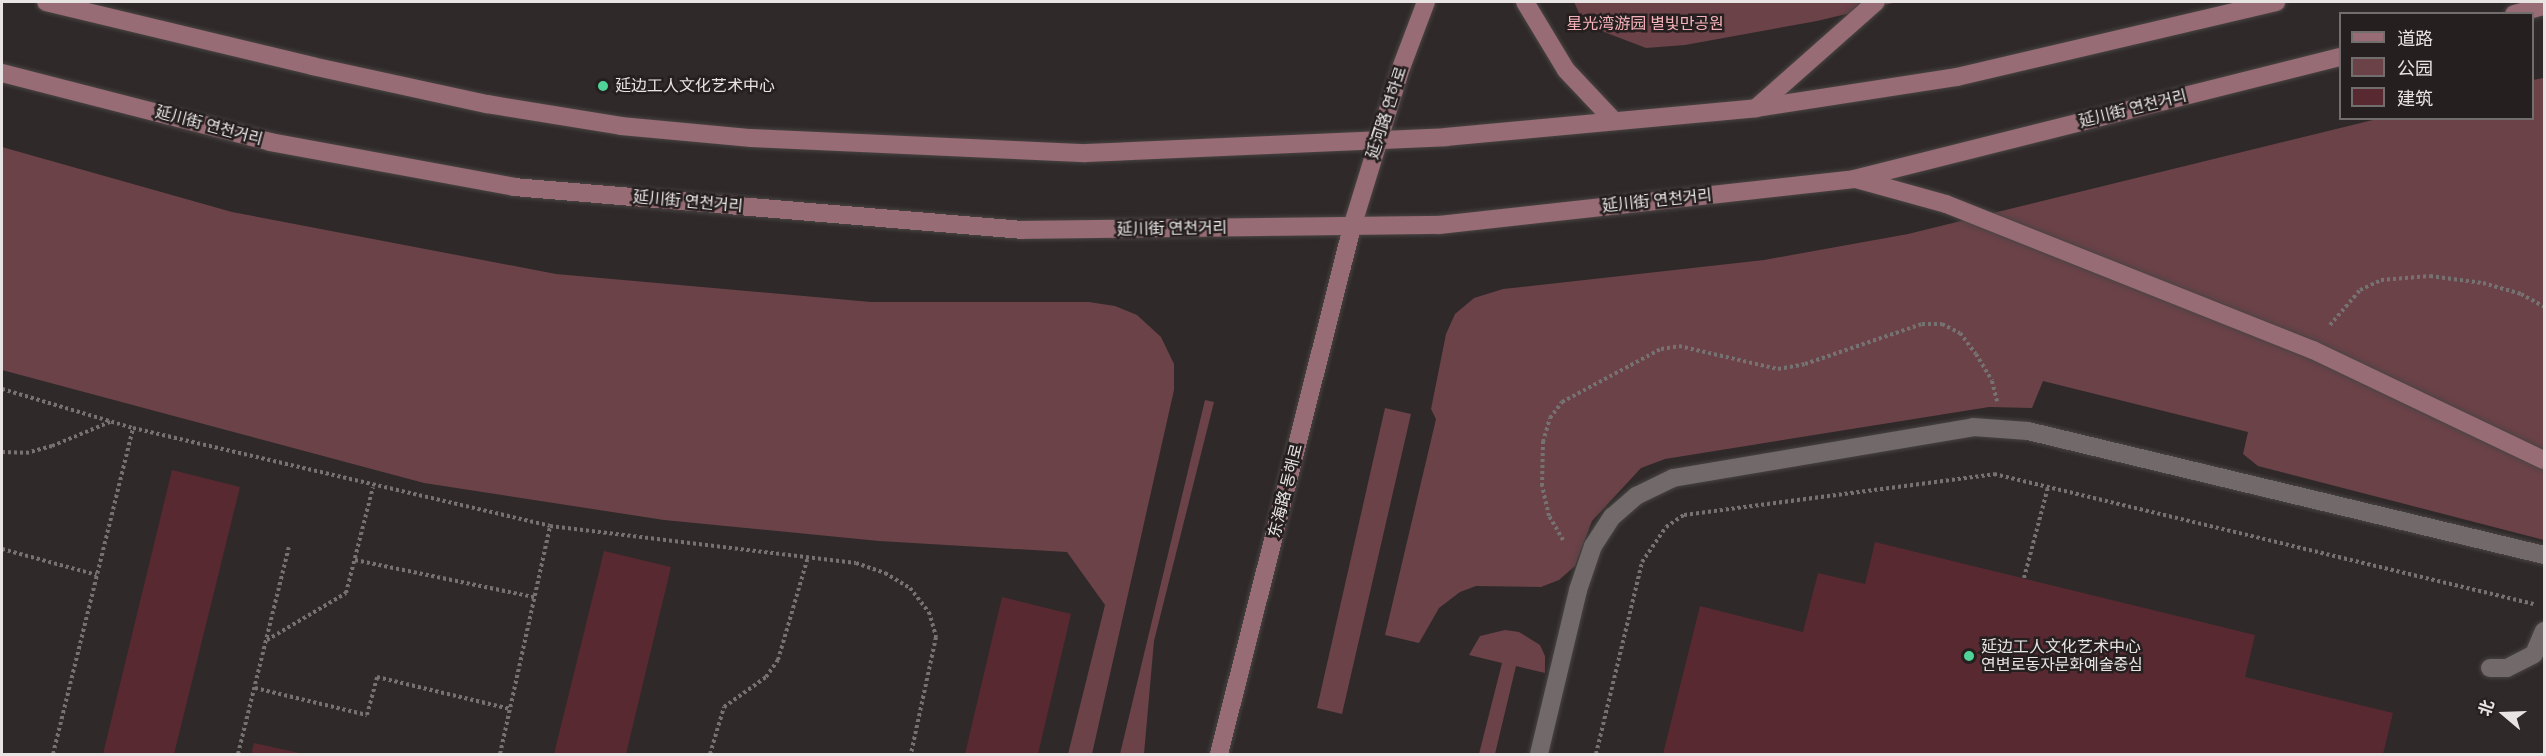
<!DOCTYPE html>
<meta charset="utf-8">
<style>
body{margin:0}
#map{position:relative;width:2546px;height:756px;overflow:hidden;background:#2f2929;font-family:Rubik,"Noto Sans SC","Noto Sans KR",sans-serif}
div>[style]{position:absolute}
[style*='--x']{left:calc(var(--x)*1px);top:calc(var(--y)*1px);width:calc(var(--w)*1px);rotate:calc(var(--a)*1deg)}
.green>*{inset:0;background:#6a4248}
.building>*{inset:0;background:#582931}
.path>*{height:4px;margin-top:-2px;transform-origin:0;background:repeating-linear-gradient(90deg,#777272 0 3px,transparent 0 6px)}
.roads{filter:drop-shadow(0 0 2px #494444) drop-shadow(0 0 2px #494444)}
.lane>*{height:18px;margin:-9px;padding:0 9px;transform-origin:9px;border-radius:9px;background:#71696a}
.secondary>*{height:18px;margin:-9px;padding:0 9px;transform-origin:9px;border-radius:9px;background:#976c74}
.dots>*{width:16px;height:16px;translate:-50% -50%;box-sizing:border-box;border:3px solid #251f20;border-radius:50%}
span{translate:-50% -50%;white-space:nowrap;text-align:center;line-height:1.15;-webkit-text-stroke:5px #251f20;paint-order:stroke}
.park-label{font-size:16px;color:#f6b2ba}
.poi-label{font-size:16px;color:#e8e4e4}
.left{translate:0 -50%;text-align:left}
.street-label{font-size:16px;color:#e8e4e4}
.frame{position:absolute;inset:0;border:3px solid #e8e4e4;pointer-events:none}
.legend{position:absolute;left:2339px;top:12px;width:195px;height:108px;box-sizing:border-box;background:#251f20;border:2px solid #736e6e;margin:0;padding:8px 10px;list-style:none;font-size:18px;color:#e8e4e4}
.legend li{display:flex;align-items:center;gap:12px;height:30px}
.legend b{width:30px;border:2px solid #736e6e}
.north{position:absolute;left:2474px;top:684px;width:60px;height:60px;-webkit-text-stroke:4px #251f20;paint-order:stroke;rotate:289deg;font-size:16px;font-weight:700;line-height:24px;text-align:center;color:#e8e4e4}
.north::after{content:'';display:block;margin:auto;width:21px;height:27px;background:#e8e4e4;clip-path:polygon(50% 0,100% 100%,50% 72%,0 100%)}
</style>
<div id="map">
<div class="green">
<div style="clip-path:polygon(1574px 2px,1897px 2px,1817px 21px,1685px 45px,1646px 48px,1604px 32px,1579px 13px)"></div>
<div style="clip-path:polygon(2544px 78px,2544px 540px,2258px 466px,2243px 454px,2248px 432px,2043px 381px,2032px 408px,1989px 407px,1665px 459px,1641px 468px,1592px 521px,1575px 566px,1559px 580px,1541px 587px,1476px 586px,1460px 592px,1439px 608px,1419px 643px,1385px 635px,1436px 419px,1431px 409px,1446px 334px,1455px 314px,1474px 298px,1503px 289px,1764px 260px,1908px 234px,2377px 119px,2532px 118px,2533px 80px)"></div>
<div style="clip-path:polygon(2px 147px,232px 212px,556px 274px,871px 302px,1089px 302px,1115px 306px,1137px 315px,1161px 337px,1174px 364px,1174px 390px,1092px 754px,1068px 754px,1105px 605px,1067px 552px,879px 541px,664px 520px,424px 483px,2px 370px)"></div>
<div style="clip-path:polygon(1205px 400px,1214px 402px,1154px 641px,1144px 754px,1120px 754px)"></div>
<div style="clip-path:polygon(1385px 408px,1411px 414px,1342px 714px,1317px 708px)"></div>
<div style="clip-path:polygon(1505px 630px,1519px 632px,1540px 645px,1545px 656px,1545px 673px,1516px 666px,1495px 754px,1479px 754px,1502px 663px,1469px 655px,1480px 636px)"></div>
</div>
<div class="building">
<div style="clip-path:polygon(172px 470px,240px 487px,174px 754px,103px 754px)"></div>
<div style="clip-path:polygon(1875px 542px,2255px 635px,2245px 677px,2393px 713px,2383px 754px,1663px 754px,1700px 606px,1803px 632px,1818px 573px,1865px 584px)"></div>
<div style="clip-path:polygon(604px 551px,671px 567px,626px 754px,554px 754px)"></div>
<div style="clip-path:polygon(1002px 597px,1071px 614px,1038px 754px,965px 754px)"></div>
<div style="clip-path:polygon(254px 743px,304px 754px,251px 754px)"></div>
</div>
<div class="path">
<div style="--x:2330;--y:325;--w:46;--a:-49.4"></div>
<div style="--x:2360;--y:290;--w:23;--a:-25"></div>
<div style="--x:2381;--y:280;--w:49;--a:-4.7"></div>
<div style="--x:2430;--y:276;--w:53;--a:7.5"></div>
<div style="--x:2483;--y:283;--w:40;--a:16"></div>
<div style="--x:2521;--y:294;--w:26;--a:29"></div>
<div style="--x:2;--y:389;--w:137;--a:16.6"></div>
<div style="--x:133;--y:428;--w:428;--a:13.2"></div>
<div style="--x:550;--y:526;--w:308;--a:6.9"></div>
<div style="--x:856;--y:563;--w:31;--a:19"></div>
<div style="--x:885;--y:573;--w:29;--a:31"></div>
<div style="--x:910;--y:588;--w:31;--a:52"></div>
<div style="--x:929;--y:612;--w:26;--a:74"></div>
<div style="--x:936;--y:637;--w:120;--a:102.1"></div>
<div style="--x:2;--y:452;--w:24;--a:2"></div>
<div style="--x:26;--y:453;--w:27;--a:-15"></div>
<div style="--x:52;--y:446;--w:63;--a:-22.5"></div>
<div style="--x:1563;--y:540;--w:28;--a:-120"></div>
<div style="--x:1549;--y:516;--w:31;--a:-103"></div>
<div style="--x:1542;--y:486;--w:44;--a:-88.7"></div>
<div style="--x:1543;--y:442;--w:25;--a:-74"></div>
<div style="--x:1550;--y:418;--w:20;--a:-53"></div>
<div style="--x:1562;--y:402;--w:112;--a:-28.2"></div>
<div style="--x:1661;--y:349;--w:18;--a:-9"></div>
<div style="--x:1679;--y:346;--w:102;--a:13.1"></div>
<div style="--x:1778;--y:369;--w:27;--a:-10"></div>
<div style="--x:1805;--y:364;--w:124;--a:-18.9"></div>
<div style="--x:1922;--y:324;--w:20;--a:0"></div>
<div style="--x:1942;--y:324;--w:20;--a:27"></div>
<div style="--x:1960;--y:333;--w:26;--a:53"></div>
<div style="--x:1976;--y:354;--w:31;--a:59"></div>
<div style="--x:1992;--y:381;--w:21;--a:76"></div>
<div style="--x:2;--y:549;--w:98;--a:15.3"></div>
<div style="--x:355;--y:560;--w:183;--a:11.7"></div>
<div style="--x:2024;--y:578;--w:94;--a:-75.2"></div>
<div style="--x:267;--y:640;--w:92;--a:-30.7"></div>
<div style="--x:346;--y:593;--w:109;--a:-75.7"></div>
<div style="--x:255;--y:688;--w:115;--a:13.6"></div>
<div style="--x:367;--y:715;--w:39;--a:-75"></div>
<div style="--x:377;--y:677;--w:137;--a:13.5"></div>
<div style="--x:53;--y:754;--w:336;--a:-76.2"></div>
<div style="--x:238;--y:754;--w:213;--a:-76.2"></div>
<div style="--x:500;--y:754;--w:233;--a:-77.6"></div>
<div style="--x:710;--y:754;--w:49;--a:-73.4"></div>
<div style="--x:724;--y:707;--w:52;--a:-35.5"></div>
<div style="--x:766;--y:677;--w:21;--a:-55"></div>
<div style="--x:778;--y:660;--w:107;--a:-73.8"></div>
<div style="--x:1596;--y:754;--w:197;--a:-76.5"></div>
<div style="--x:1642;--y:562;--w:42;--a:-55.6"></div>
<div style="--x:1666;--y:527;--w:22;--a:-34"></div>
<div style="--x:1684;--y:515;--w:313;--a:-7.5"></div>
<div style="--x:1994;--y:474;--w:555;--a:13.54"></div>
</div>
<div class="roads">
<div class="lane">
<div style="--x:2490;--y:668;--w:17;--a:0"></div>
<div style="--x:2507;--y:668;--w:30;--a:-27"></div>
<div style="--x:2534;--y:654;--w:25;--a:-67"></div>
<div style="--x:1539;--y:754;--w:169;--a:-76.6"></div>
<div style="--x:1578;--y:590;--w:46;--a:-71.2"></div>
<div style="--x:1593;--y:546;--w:35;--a:-57"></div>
<div style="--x:1612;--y:517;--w:32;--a:-41"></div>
<div style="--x:1636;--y:496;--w:41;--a:-25.9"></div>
<div style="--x:1673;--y:478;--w:304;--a:-9.6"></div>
<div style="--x:1973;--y:427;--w:55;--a:4.2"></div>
<div style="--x:2028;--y:431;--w:531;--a:13.51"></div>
</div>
<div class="secondary">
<div style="--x:46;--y:2;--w:274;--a:13.5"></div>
<div style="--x:312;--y:66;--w:179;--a:12.3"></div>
<div style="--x:487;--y:104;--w:136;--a:9.3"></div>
<div style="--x:621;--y:126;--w:131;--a:5.3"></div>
<div style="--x:751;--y:138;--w:335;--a:2.6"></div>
<div style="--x:1086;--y:153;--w:360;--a:-2.5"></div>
<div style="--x:1446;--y:137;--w:311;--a:-5.3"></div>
<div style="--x:1756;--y:108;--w:203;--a:-8.8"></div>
<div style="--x:1957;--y:77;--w:328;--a:-13.2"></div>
<div style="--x:1525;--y:2;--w:79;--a:58.9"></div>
<div style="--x:1566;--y:70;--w:70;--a:46.7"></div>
<div style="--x:2514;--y:14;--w:31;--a:-15"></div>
<div style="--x:2;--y:73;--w:277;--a:14.4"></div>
<div style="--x:270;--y:142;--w:248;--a:10.4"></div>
<div style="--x:514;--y:187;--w:511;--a:4.83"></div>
<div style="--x:1023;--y:230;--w:416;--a:-0.7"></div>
<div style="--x:1439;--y:225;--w:418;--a:-6.3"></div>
<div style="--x:1854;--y:179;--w:501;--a:-14.09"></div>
<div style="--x:1756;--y:108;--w:160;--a:-41.5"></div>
<div style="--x:1856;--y:179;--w:93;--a:15.5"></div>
<div style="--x:1946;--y:204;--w:395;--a:21.7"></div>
<div style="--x:2313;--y:350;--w:256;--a:25.5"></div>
<div style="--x:1219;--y:754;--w:544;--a:-75.84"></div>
<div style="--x:1352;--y:227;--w:166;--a:-72.9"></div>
<div style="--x:1401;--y:68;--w:71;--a:-69.3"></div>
</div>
</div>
<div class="dots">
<div style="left:603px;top:86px;background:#50d398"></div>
<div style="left:1969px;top:656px;background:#50d398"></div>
</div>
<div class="park-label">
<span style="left:1645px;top:24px">星光湾游园 별빛만공원</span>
</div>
<div class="poi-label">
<span class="left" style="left:615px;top:86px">延边工人文化艺术中心</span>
<span class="left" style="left:1981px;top:656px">延边工人文化艺术中心<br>연변로동자문화예술중심</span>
</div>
<div class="street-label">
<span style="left:2133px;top:109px;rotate:-14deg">延川街 연천거리</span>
<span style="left:1387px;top:113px;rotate:-72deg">延河路 연하로</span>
<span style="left:209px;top:126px;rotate:15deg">延川街 연천거리</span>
<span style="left:1657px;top:201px;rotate:-6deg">延川街 연천거리</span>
<span style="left:688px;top:202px;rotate:5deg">延川街 연천거리</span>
<span style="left:1172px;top:229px;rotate:-1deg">延川街 연천거리</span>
<span style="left:1286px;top:491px;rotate:-76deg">东海路 동해로</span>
</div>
<div class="frame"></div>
<ul class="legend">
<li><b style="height:8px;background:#976c74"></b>道路</li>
<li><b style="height:16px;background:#6a4248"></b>公园</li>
<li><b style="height:16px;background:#582931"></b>建筑</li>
</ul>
<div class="north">北</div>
</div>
